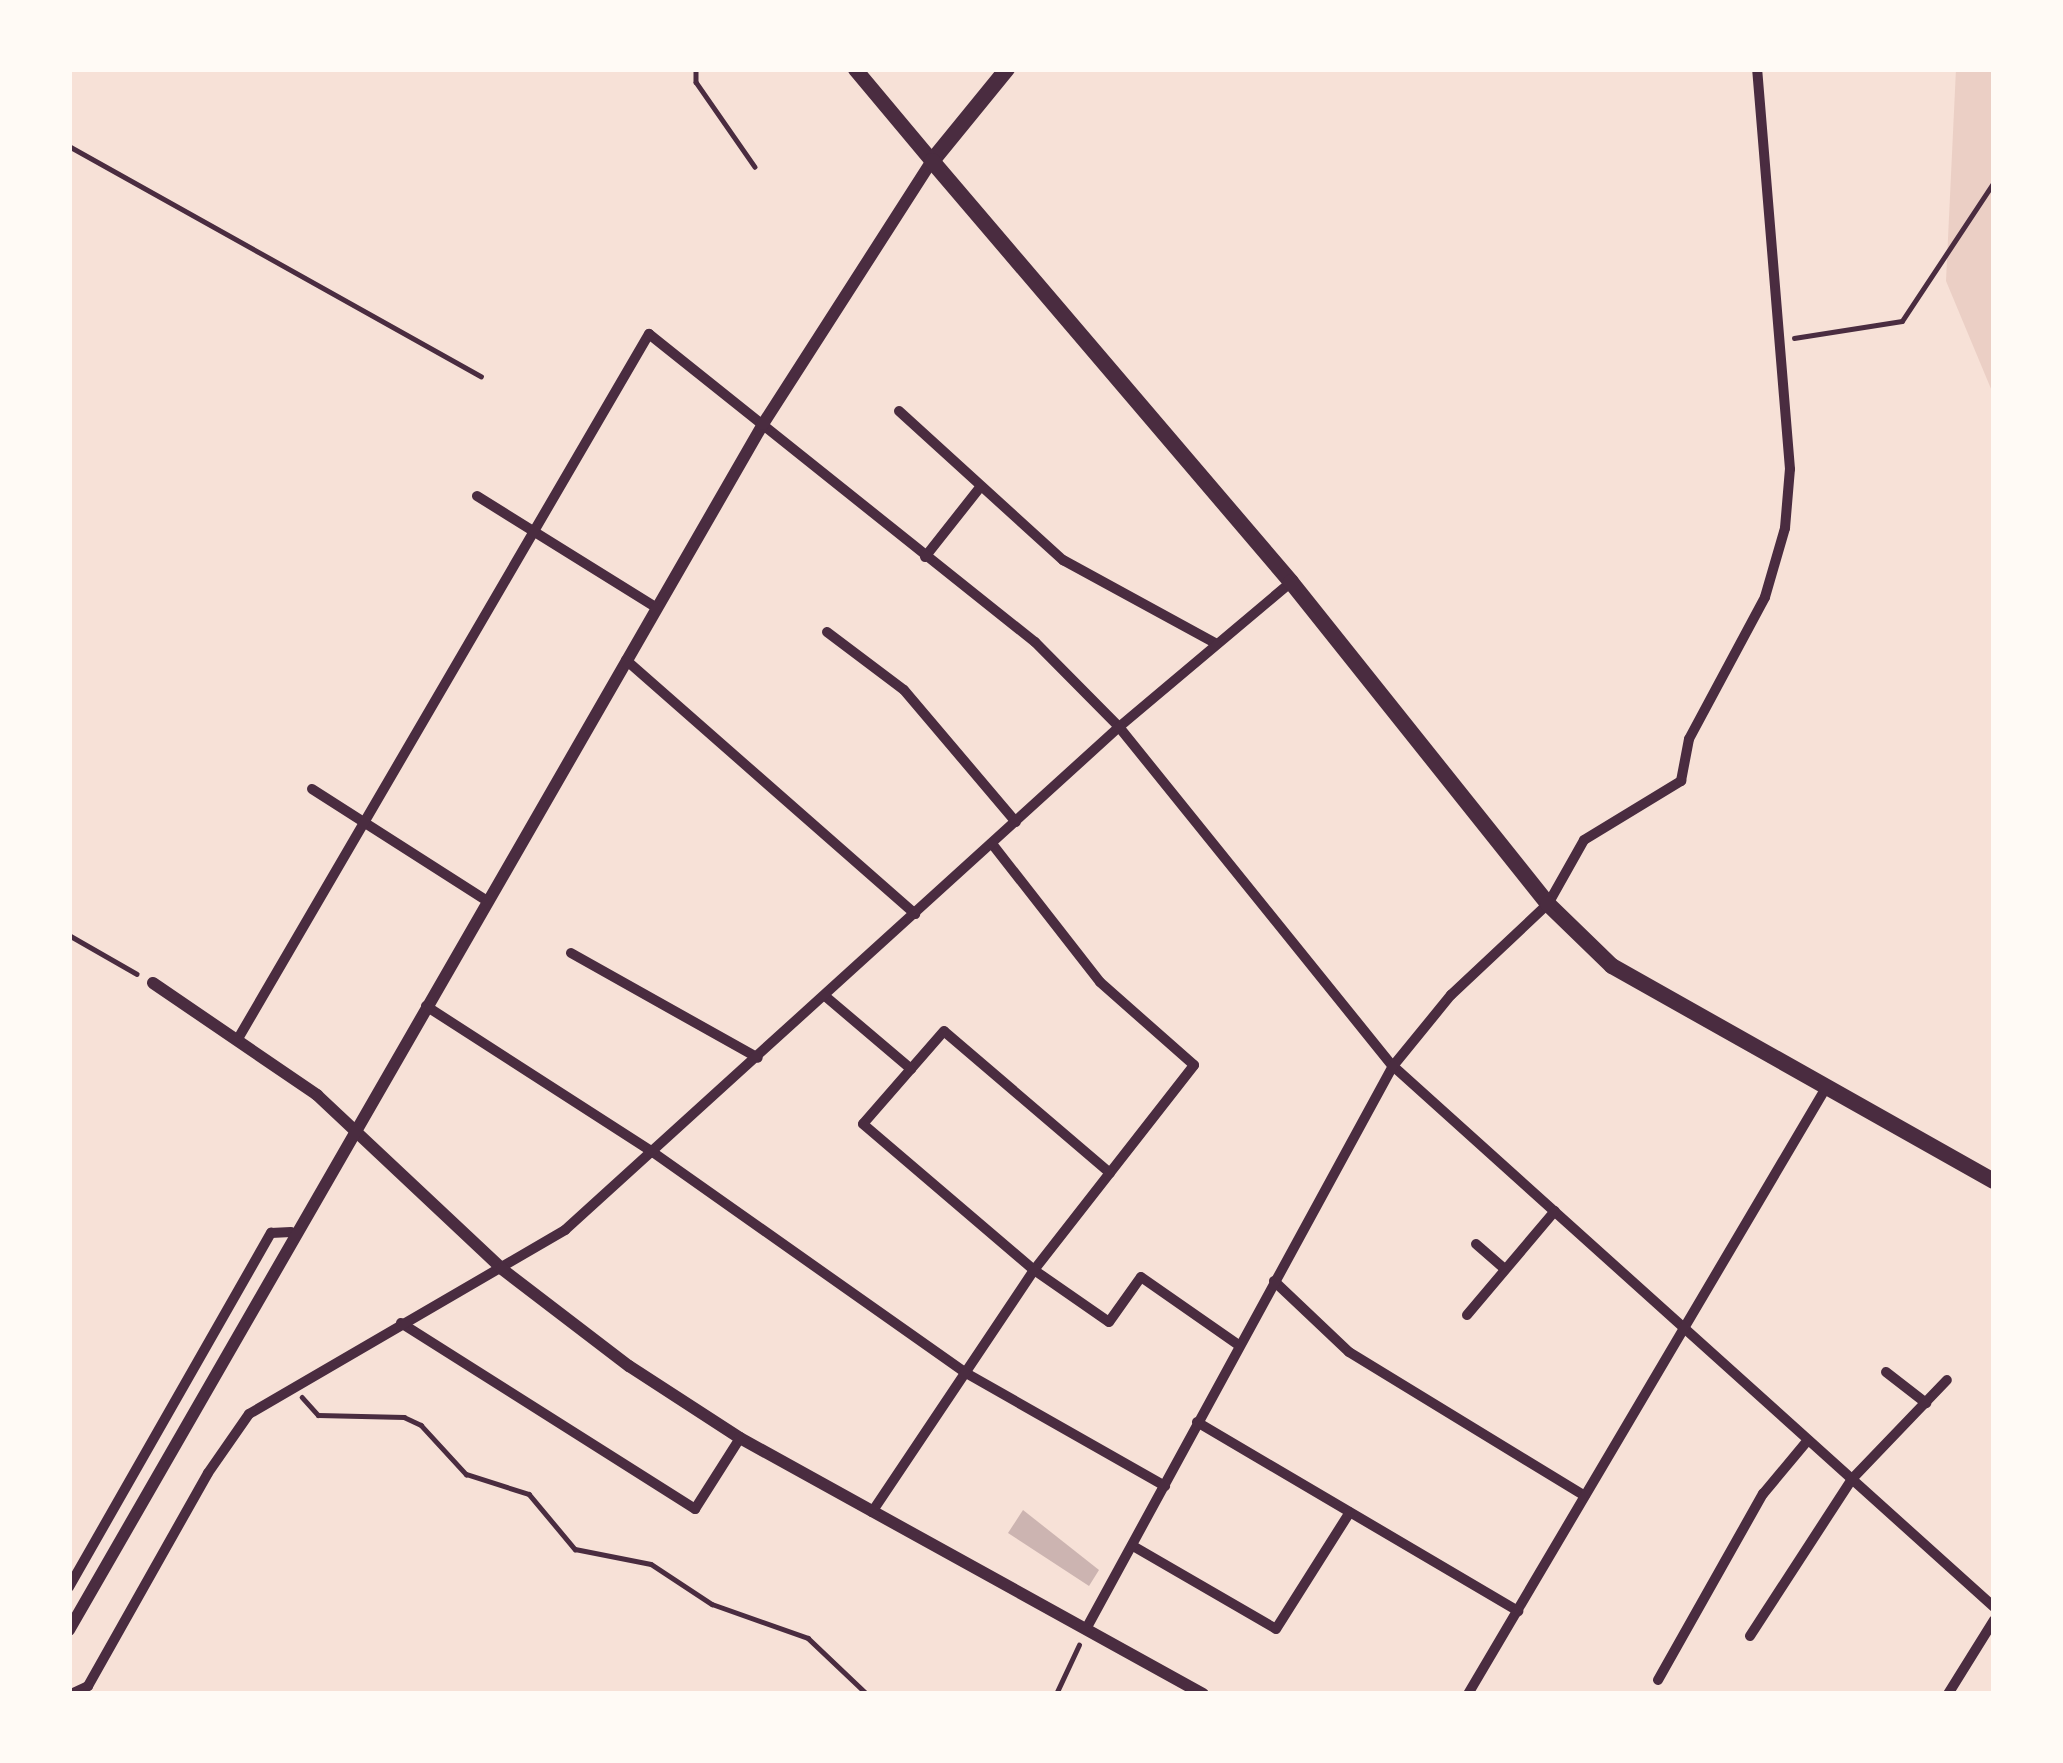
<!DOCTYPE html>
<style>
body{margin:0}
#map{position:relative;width:2063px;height:1763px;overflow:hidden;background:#f7e1d7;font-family:Commissioner,sans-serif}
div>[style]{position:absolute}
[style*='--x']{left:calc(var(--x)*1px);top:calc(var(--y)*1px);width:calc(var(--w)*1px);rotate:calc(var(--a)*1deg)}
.green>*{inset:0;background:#ebcfc5}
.building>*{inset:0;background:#ccb4b1}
.path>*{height:4.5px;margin:-2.25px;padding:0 2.25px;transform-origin:2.25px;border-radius:2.25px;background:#4a2c40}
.minor>*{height:10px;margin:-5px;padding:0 5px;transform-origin:5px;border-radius:5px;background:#4a2c40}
.tertiary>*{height:12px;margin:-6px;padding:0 6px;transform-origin:6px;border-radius:6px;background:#4a2c40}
.secondary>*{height:15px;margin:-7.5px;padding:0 7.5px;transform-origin:7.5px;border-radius:7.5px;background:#4a2c40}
.primary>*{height:16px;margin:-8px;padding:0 8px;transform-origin:8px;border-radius:8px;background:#4a2c40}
span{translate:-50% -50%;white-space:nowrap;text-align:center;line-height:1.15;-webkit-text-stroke:9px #fffaf5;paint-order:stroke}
.frame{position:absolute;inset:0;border:72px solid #fffaf5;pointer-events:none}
</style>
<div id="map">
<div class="green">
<div style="clip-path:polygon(1956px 69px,1994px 69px,1994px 396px,1946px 281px)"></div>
</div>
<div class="building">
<div style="clip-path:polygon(1023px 1510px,1099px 1570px,1089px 1586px,1008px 1533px)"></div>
</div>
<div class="path">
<div style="--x:696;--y:69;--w:13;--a:90"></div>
<div style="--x:696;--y:82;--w:103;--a:55.2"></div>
<div style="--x:69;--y:146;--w:472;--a:29.2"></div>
<div style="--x:1794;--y:338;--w:109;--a:-8.9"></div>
<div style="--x:1902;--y:321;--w:167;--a:-56.5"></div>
<div style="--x:69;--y:935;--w:78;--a:29.8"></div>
<div style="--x:302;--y:1397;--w:24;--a:48"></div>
<div style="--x:318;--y:1415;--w:86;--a:1.3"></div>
<div style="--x:404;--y:1417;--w:19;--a:25"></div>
<div style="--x:421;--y:1425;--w:67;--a:47.4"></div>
<div style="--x:466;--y:1474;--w:66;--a:17.6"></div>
<div style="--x:529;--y:1494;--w:72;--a:50.1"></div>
<div style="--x:575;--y:1549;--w:77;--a:11.2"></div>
<div style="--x:651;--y:1564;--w:73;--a:33.3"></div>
<div style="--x:712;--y:1604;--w:102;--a:19.5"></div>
<div style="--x:808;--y:1638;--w:81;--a:43.5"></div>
<div style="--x:1056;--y:1694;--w:54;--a:-64.9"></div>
</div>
<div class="minor">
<div style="--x:899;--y:411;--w:222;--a:42.3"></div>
<div style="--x:1063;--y:560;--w:175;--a:28.6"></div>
<div style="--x:477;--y:496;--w:212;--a:31.9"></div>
<div style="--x:925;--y:557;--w:90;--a:-51.7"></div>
<div style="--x:827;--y:632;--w:96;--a:37"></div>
<div style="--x:904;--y:690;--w:173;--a:49.7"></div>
<div style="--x:626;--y:660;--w:385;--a:41.3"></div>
<div style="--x:312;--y:789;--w:208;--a:32.6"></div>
<div style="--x:571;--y:953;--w:214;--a:29.3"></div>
<div style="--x:825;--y:996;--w:113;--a:40.3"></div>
<div style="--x:426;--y:1006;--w:271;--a:32.8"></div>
<div style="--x:654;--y:1153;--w:382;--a:35.2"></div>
<div style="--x:966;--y:1373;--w:229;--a:29.6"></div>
<div style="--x:239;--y:1037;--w:814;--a:-59.75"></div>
<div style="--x:649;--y:334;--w:494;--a:38.6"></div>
<div style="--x:1035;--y:642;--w:120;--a:45.3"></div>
<div style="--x:1119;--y:727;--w:436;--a:51.1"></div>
<div style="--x:1393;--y:1066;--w:809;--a:41.99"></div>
<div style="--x:1110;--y:1173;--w:218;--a:-139.5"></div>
<div style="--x:944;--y:1031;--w:123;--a:131.1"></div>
<div style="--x:863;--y:1124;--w:225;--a:40.5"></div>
<div style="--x:1034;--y:1270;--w:91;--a:34.7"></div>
<div style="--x:1109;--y:1322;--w:55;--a:-54.6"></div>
<div style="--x:1141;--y:1277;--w:117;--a:34.9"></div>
<div style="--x:1476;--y:1244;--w:38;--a:41"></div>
<div style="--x:1274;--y:1281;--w:103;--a:43.4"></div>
<div style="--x:1349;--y:1352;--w:276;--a:31.4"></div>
<div style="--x:1467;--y:1315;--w:136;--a:-49.8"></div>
<div style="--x:401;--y:1323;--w:348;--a:32.3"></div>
<div style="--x:695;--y:1509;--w:84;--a:-57.6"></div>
<div style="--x:1886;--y:1372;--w:51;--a:37.8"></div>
<div style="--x:1197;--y:1422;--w:373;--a:30.5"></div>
<div style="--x:872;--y:1512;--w:291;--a:-56.2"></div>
<div style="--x:1034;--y:1270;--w:260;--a:-52"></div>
<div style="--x:1194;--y:1065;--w:125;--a:-138.6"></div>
<div style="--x:1100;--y:982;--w:175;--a:-128"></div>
<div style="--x:1133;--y:1546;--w:165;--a:30.1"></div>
<div style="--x:1276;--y:1629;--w:138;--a:-57.7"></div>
<div style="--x:69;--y:1587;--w:408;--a:-60.3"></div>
<div style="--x:271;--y:1233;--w:20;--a:-3"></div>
<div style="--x:1086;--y:1629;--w:641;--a:-61.4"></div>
<div style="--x:1393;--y:1066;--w:92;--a:-50.8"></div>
<div style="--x:1451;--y:995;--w:133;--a:-43.2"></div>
<div style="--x:1548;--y:904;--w:73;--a:-60.6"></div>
<div style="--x:1584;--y:840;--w:114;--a:-31.3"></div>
<div style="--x:1681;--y:781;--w:43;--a:-79.2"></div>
<div style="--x:1689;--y:739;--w:161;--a:-61.8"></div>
<div style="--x:1765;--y:597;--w:72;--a:-73.8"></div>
<div style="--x:1785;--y:528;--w:59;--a:-85.2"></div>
<div style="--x:1790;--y:469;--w:401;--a:-94.7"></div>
<div style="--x:1750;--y:1636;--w:187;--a:-57"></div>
<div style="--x:1852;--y:1479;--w:137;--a:-46.2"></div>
<div style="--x:1658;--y:1680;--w:214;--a:-60.6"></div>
<div style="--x:1763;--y:1494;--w:70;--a:-50.2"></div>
<div style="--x:71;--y:1694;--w:19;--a:-25"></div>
<div style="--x:88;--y:1686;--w:244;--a:-60.6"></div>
<div style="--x:208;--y:1473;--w:72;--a:-55.2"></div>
<div style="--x:249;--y:1414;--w:366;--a:-30.2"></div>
<div style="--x:565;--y:1230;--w:748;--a:-42.24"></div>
<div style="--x:1119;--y:727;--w:225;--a:-40.1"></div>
<div style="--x:1468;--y:1694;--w:700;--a:-59.44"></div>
<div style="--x:1948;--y:1694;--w:87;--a:-58.1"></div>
</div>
<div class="tertiary">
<div style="--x:153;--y:983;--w:199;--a:34.3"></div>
<div style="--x:317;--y:1095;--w:254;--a:43.2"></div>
<div style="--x:502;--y:1269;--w:160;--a:37.4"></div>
<div style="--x:629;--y:1366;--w:132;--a:33"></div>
<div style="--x:740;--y:1438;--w:529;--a:28.94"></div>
<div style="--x:69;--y:1630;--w:1391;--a:-60.08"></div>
<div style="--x:763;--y:424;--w:313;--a:-57.3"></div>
</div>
<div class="secondary">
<div style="--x:855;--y:69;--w:120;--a:50.1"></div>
</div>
<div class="primary">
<div style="--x:1007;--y:69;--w:119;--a:129.2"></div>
<div style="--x:932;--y:161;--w:553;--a:49.54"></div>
<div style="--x:1291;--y:582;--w:412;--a:51.4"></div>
<div style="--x:1548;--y:904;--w:89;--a:44.1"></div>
<div style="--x:1612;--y:966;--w:438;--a:29.4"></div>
</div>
<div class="frame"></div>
</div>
